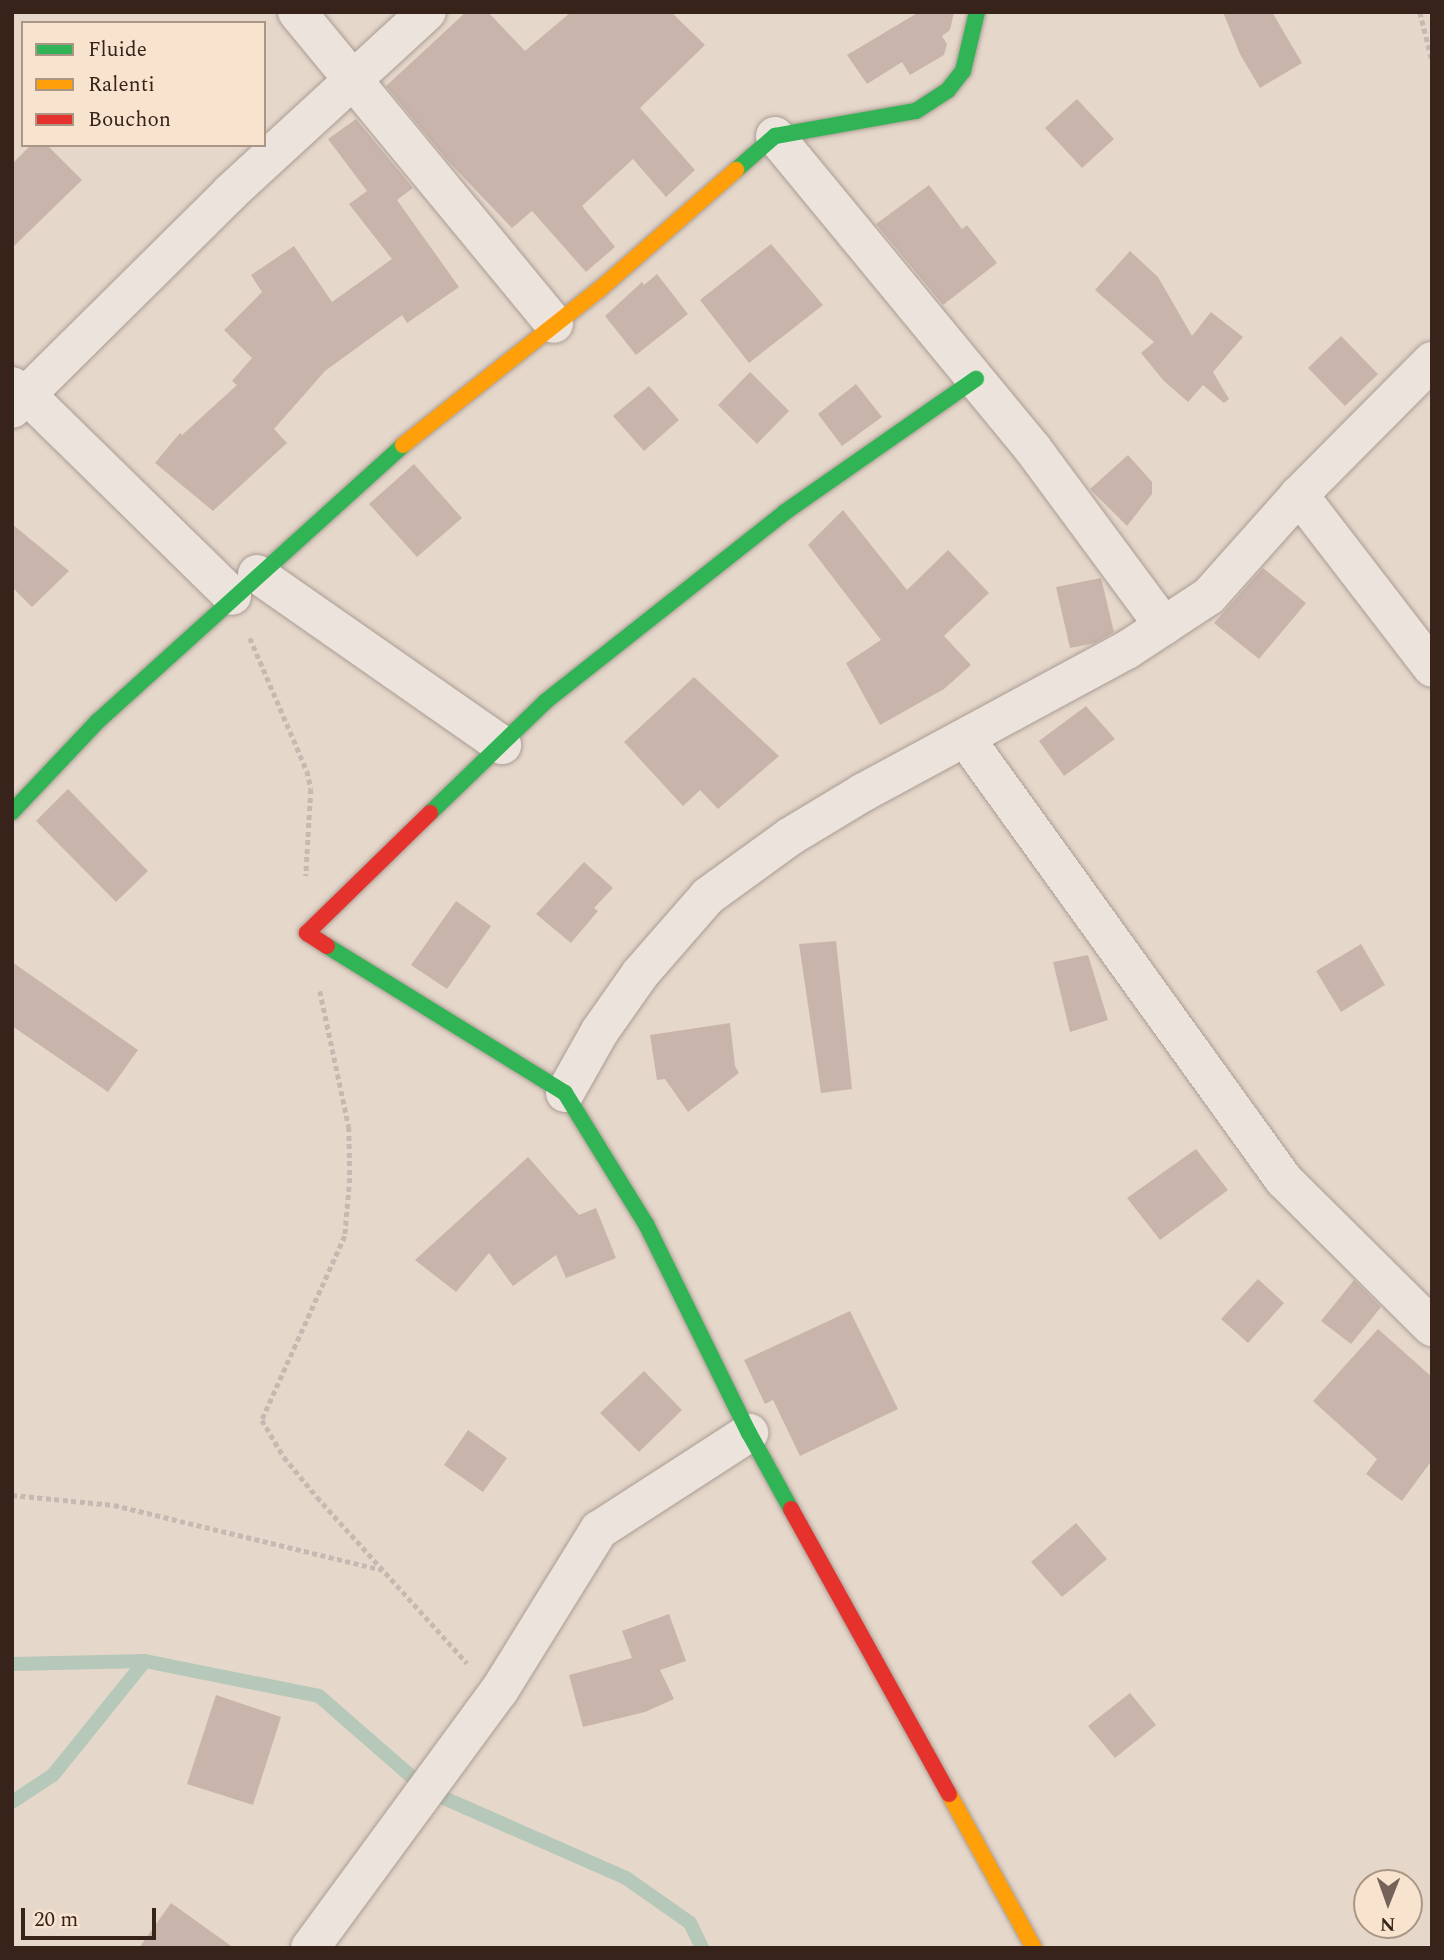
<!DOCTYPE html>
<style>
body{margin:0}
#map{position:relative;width:1444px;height:1960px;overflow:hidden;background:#e5d7ca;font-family:Spectral,serif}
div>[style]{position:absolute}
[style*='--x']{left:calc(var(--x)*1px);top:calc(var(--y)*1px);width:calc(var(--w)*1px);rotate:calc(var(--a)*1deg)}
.stream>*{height:14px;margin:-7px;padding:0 7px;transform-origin:7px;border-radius:7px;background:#b6c8b9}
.building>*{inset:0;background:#c9b4ab}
.path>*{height:4.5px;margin-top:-2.25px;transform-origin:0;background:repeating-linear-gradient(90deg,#c5bab2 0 5px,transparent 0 8.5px)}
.roads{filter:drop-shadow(0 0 2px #aa9c93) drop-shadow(0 0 2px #aa9c93)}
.street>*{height:38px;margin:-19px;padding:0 19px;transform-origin:19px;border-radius:19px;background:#ece4dc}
.fast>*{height:16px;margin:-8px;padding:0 8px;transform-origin:8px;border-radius:8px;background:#30b455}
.slow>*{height:16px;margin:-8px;padding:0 8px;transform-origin:8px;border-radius:8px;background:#ff9f0a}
.jam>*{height:16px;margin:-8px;padding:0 8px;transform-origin:8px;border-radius:8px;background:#e5322d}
span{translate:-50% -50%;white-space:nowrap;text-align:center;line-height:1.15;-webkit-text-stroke:7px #f8e3ce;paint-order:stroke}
.frame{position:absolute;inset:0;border:14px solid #38231b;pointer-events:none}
.legend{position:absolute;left:21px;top:21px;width:245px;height:126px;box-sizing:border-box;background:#f8e3ce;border:2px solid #ab9686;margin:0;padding:9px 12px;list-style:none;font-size:21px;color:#38231b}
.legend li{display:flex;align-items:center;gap:14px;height:35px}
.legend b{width:35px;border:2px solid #ab9686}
.north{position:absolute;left:1353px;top:1869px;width:70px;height:70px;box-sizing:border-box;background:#f8e3ce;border:2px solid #ab9686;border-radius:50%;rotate:181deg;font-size:19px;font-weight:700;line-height:28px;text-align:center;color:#38231b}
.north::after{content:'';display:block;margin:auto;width:24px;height:32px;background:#756258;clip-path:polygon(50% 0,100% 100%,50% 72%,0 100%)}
.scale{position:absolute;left:21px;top:1908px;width:135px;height:32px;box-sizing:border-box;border:4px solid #38231b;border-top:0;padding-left:9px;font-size:21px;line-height:24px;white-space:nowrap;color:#38231b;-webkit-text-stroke:5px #f8e3ce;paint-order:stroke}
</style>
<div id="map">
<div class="stream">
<div style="--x:12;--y:1664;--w:133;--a:-1.3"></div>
<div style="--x:12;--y:1802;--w:49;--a:-33.4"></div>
<div style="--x:53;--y:1775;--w:146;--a:-51.1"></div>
<div style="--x:145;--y:1661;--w:177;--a:11.4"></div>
<div style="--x:319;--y:1696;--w:145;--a:41.1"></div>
<div style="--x:428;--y:1791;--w:216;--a:23.7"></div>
<div style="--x:626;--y:1878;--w:78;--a:35.1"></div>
<div style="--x:690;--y:1923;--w:28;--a:64"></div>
</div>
<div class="building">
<div style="clip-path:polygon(466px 12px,488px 12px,525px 51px,571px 12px,671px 12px,705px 45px,640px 108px,695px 170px,666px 197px,633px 159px,582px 206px,615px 247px,586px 272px,532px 211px,512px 228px,448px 161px,386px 86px)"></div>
<div style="clip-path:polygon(919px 12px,954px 12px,950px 30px,942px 36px,947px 44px,944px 55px,910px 75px,902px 62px,867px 84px,847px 55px)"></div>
<div style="clip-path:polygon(1223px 12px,1272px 12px,1302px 63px,1260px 88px,1240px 54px)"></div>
<div style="clip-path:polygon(1077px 99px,1114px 139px,1082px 168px,1045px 128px)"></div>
<div style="clip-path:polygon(356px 119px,413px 188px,397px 200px,459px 287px,407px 323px,402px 315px,325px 371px,274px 429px,287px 443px,213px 511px,155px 463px,180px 433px,182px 435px,237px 385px,232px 381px,252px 358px,224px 330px,262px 292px,251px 275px,294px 246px,332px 302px,392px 259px,349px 204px,367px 191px,328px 139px)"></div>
<div style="clip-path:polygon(31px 145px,47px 145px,82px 180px,12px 248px,12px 164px)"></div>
<div style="clip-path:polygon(929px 185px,962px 229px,967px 225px,997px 263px,943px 305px,876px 224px)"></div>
<div style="clip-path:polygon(771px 244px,823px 305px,749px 363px,700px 300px)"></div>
<div style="clip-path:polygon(1130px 251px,1158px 277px,1192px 336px,1211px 312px,1243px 337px,1213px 372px,1229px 399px,1224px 403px,1203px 385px,1188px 402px,1163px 380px,1141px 353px,1154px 342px,1095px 290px)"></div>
<div style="clip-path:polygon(657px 274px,688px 314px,636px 355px,605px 316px,642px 282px,644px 285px)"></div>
<div style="clip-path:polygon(1341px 336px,1378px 374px,1345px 406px,1308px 368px)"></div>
<div style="clip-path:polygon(750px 372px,789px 411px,757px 444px,718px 405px)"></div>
<div style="clip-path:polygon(856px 384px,882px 417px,842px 446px,818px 414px)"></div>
<div style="clip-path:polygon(649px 386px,679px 420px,644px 451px,613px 416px)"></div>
<div style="clip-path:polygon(1128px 455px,1152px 482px,1152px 494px,1127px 526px,1090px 489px)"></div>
<div style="clip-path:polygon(414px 464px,462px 518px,417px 557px,369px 504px)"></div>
<div style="clip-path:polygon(843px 510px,907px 590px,948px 550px,989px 593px,944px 636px,971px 665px,944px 689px,880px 725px,846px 663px,881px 640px,808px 545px)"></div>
<div style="clip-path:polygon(12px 524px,69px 571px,32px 607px,12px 587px)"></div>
<div style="clip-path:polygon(1263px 568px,1306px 603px,1259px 659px,1214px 623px)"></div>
<div style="clip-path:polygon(1101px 578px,1114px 632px,1095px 643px,1070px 648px,1056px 587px)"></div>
<div style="clip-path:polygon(694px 677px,779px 756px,718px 809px,700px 790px,683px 806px,624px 742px)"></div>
<div style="clip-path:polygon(1086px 706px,1115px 739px,1064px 776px,1039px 741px)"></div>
<div style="clip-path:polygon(68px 789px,148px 871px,116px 902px,36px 821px)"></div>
<div style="clip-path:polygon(584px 862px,613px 888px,594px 908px,598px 911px,571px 943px,536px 914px)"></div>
<div style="clip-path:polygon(456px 901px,491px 926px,447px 989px,411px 965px)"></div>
<div style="clip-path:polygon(836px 941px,852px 1089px,821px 1093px,799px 944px)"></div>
<div style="clip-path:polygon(1361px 944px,1385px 985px,1341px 1012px,1316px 971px)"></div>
<div style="clip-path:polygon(1088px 955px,1108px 1020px,1070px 1032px,1053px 962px)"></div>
<div style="clip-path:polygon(12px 962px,138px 1050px,108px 1092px,12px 1026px)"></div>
<div style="clip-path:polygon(730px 1023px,735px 1066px,739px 1073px,688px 1112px,665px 1079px,657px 1080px,650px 1035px)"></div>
<div style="clip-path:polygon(1196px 1149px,1228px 1190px,1160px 1240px,1127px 1198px)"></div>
<div style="clip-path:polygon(528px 1157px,579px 1215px,596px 1208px,616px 1258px,566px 1278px,556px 1255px,513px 1286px,489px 1253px,456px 1292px,415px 1260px)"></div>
<div style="clip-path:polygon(1258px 1279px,1284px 1303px,1248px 1343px,1221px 1319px)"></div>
<div style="clip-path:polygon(1354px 1280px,1381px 1307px,1351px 1344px,1321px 1321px)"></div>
<div style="clip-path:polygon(850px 1311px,898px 1409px,800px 1456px,773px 1400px,765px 1404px,744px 1360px)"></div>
<div style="clip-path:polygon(1378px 1329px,1432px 1377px,1432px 1460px,1402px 1501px,1366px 1474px,1377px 1459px,1313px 1401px)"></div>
<div style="clip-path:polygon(644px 1371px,682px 1410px,639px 1452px,600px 1413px)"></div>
<div style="clip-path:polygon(468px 1430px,507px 1458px,483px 1492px,444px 1465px)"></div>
<div style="clip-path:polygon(1076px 1523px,1107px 1559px,1062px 1597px,1031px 1562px)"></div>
<div style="clip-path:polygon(669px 1614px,686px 1661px,660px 1670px,674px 1699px,645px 1712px,583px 1727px,569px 1675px,632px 1658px,622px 1631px)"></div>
<div style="clip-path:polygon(1130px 1693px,1156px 1725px,1115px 1758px,1088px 1726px)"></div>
<div style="clip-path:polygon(216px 1695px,281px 1717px,253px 1805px,187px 1784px)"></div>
<div style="clip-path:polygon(171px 1903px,234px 1948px,139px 1948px)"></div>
</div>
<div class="path">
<div style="--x:1420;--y:12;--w:49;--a:76"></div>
<div style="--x:250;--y:638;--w:145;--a:66.8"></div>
<div style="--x:307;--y:771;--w:18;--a:77"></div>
<div style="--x:311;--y:789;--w:87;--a:93.3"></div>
<div style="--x:320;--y:991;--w:139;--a:78"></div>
<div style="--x:349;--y:1127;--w:51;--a:88.9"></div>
<div style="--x:350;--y:1178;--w:58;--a:94.9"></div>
<div style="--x:345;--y:1236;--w:202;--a:114.3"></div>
<div style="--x:262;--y:1420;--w:43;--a:59.3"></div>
<div style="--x:284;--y:1457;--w:52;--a:50.5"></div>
<div style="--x:317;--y:1497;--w:224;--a:47.9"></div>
<div style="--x:12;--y:1495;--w:102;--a:5.6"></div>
<div style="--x:114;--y:1505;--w:276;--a:13.6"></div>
</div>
<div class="roads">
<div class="street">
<div style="--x:297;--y:12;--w:404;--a:50.5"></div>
<div style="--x:775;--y:136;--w:406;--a:50.5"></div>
<div style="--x:1033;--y:449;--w:220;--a:53.5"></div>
<div style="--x:12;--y:386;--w:17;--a:31"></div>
<div style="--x:27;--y:395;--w:287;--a:44.4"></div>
<div style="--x:12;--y:409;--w:308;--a:-44.7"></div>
<div style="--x:231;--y:192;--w:266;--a:-42.6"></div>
<div style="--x:1299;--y:495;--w:218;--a:52.4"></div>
<div style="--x:257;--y:574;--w:299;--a:34.9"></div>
<div style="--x:966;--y:739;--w:544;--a:54.21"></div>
<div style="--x:1284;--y:1180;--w:209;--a:44.8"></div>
<div style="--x:565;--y:1093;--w:71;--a:-60.6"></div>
<div style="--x:600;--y:1031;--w:70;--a:-54.9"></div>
<div style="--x:640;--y:974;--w:103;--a:-48.9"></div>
<div style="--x:708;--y:896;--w:102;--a:-35.9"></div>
<div style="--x:791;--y:836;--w:85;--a:-31.1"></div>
<div style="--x:864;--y:792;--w:299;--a:-28.4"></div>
<div style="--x:1127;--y:650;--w:98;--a:-33.4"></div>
<div style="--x:1209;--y:596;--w:135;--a:-48.3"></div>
<div style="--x:1299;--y:495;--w:189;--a:-45.2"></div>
<div style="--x:310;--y:1948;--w:319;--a:-53.7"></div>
<div style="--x:499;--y:1691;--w:190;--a:-58.2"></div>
<div style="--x:599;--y:1530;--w:179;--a:-32.9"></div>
</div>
<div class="fast">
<div style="--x:736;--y:170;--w:52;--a:-41.1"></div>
<div style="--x:775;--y:136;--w:143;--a:-10.1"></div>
<div style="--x:916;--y:111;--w:38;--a:-33"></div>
<div style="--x:948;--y:90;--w:24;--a:-52"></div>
<div style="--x:963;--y:71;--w:61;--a:-76.7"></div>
<div style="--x:12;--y:812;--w:125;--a:-46.6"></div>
<div style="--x:98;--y:721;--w:411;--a:-42.1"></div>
<div style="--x:430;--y:813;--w:161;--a:-44"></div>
<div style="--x:546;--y:701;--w:305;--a:-38.3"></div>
<div style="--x:785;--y:512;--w:233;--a:-34.9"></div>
<div style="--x:327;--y:946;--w:280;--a:31.7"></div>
<div style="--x:565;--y:1093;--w:154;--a:58.3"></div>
<div style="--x:646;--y:1224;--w:233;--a:63.8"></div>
<div style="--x:749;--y:1433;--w:87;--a:61.1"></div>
</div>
<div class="slow">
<div style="--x:403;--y:445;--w:251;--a:-38.4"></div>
<div style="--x:600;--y:289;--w:181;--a:-41.2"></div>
<div style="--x:949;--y:1794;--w:176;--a:61.1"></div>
</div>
<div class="jam">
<div style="--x:327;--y:946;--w:24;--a:-147"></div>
<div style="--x:307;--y:933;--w:172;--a:-44.3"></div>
<div style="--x:791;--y:1509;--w:326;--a:61"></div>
</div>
</div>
<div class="frame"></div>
<ul class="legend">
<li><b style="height:9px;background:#30b455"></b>Fluide</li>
<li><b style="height:9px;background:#ff9f0a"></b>Ralenti</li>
<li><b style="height:9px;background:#e5322d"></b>Bouchon</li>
</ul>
<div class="north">N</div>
<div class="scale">20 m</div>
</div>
